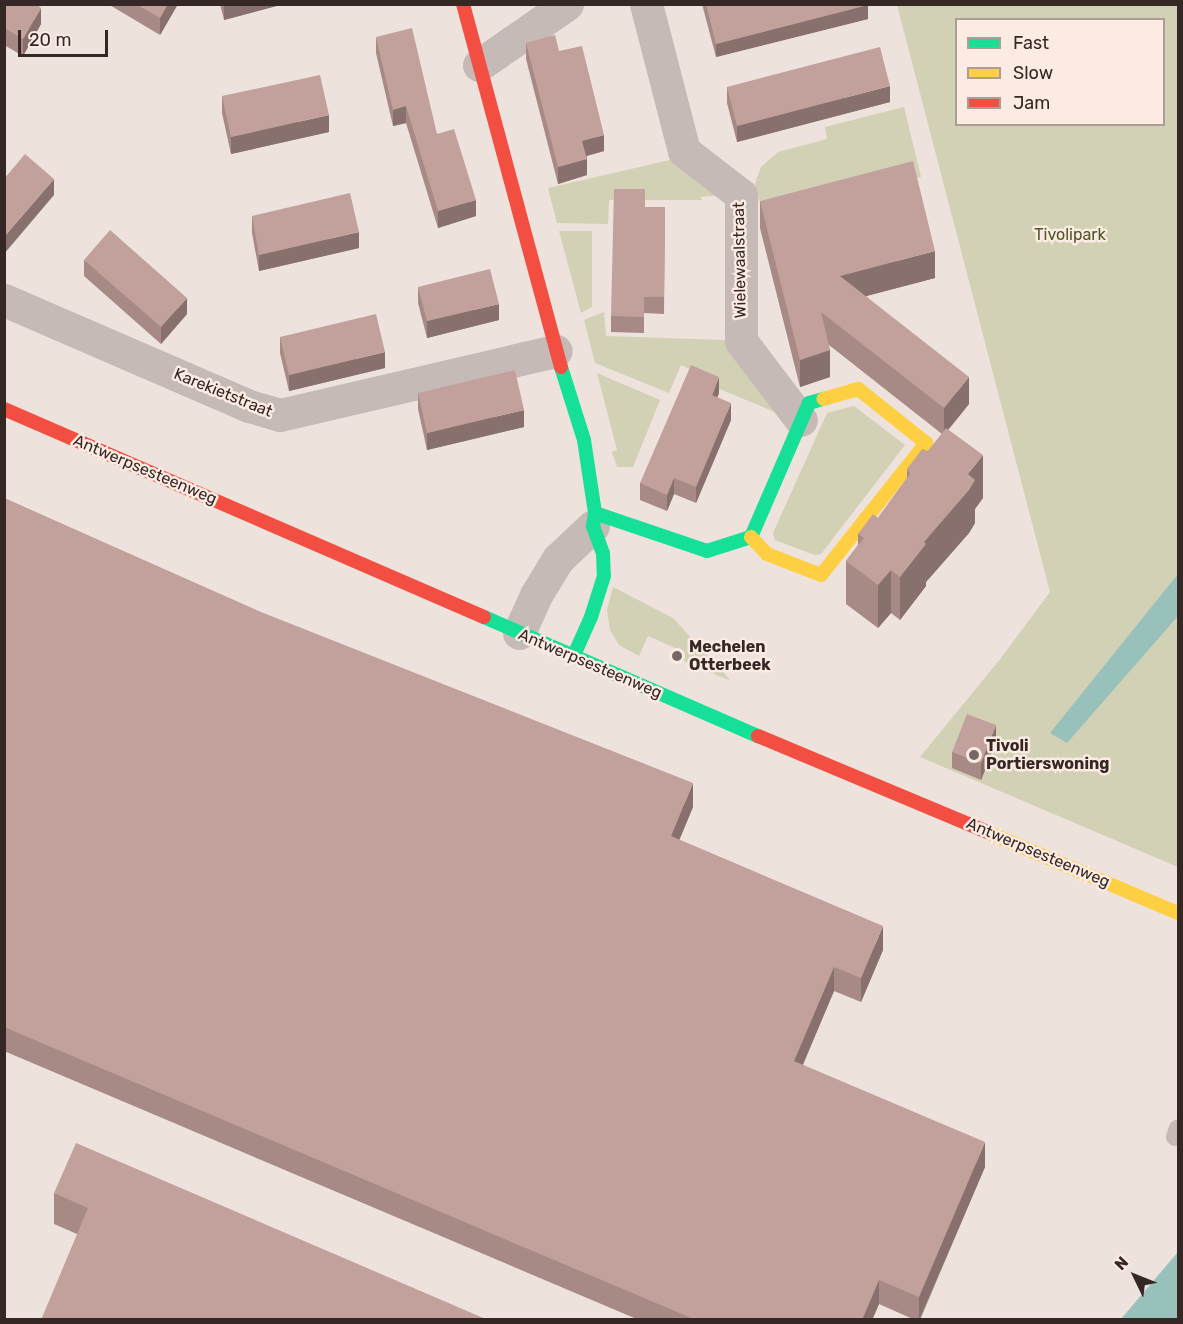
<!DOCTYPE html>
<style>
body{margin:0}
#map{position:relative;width:1183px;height:1324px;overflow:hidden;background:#ede2dc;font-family:Rubik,sans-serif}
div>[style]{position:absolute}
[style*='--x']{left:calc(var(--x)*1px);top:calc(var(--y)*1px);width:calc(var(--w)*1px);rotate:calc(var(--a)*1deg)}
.green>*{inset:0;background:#d2d1b5}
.water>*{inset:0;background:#97c1ba}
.lane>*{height:18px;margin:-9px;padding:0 9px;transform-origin:9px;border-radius:9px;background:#c5bab6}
.street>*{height:33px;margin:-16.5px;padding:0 16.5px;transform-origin:16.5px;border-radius:16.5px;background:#c5bab6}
.fast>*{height:14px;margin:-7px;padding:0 7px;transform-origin:7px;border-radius:7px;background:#16e098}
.slow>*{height:14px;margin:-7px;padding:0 7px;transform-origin:7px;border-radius:7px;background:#ffcf43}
.jam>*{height:14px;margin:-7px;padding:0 7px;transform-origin:7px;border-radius:7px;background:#f24e42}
.wall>*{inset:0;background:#a78a86}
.shaded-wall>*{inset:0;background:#88716d}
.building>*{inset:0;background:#c2a19c}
.dots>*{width:16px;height:16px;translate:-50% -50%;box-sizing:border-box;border:3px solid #fbebe2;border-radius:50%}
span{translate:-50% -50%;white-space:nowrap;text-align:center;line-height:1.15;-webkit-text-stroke:5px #fbebe2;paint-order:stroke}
.park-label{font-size:16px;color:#4c5626}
.street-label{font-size:16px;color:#352724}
.poi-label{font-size:16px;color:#352724;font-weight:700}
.left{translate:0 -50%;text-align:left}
.frame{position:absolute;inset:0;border:6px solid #352724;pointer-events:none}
.legend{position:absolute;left:955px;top:18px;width:210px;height:108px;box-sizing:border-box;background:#fbebe2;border:2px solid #ac9d96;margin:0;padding:8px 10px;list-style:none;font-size:18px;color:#352724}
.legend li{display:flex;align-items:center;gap:12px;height:30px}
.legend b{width:30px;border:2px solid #ac9d96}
.north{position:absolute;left:1105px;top:1246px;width:60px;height:60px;-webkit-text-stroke:4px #fbebe2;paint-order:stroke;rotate:313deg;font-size:16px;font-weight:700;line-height:24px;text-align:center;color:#352724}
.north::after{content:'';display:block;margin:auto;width:21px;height:27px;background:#352724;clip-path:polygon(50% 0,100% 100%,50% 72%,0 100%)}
.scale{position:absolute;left:18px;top:30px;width:90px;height:27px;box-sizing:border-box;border:3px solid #352724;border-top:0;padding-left:8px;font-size:18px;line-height:21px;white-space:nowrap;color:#352724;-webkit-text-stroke:4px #fbebe2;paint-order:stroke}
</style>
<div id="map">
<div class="green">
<div style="clip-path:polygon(evenodd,897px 5px,1178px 5px,1178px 867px,920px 757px,1001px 658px,1050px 592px,897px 5px,956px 20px,1164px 20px,1164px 124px,956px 124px,956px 20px)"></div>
<div style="clip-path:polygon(904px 107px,921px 177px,844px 199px,841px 183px,759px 201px,755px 184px,761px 167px,778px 152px,827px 139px,825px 127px)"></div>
<div style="clip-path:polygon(670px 160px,723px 195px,701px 197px,702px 200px,609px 200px,608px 224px,557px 223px,548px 188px)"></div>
<div style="clip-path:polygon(559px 231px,592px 231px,592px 307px,581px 313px)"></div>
<div style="clip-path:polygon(604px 312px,606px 336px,726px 340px,782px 415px,691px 377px,694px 371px,681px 365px,669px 393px,595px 363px,584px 320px)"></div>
<div style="clip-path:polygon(597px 373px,660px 400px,633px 467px,617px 467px,612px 452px,617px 450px)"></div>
<div style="clip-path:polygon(854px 406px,905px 445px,821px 554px,815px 555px,775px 540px,773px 533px,827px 413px)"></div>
<div style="clip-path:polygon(613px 587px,673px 618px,731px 681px,679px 659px,682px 651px,648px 636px,639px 656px,619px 645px,610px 630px,607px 610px)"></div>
</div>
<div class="water">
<div style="clip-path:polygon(1178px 574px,1178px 616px,1067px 743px,1050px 733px)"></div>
<div style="clip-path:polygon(1178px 1252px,1178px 1319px,1121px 1319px)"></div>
</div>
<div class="lane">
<div style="--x:1175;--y:1137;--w:9;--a:-72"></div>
</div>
<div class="street">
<div style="--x:646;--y:4;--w:152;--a:75.5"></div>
<div style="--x:684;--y:151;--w:72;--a:37.7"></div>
<div style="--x:741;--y:195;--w:146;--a:90"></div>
<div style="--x:741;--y:341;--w:99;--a:52.8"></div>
<div style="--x:479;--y:65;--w:107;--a:-34.7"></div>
<div style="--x:4;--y:300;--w:267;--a:23.4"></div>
<div style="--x:249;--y:406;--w:32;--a:16"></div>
<div style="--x:280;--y:415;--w:283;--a:-13.1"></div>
<div style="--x:519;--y:633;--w:42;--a:-65.9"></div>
<div style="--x:536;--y:595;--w:42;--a:-58.6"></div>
<div style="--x:558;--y:559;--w:48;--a:-43.3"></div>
</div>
<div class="fast">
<div style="--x:561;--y:367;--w:77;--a:72.5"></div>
<div style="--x:584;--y:440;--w:74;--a:81.4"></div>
<div style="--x:595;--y:513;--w:13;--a:99"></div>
<div style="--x:593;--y:526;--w:29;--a:70"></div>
<div style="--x:603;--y:553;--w:23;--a:88"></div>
<div style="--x:604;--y:576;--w:43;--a:107.6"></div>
<div style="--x:591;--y:617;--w:42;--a:114.1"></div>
<div style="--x:595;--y:513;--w:118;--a:18.7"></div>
<div style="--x:707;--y:551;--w:46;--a:-17.7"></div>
<div style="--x:751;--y:537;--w:146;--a:-66.6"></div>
<div style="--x:809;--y:403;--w:15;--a:-16"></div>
<div style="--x:484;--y:617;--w:299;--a:23.5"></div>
</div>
<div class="slow">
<div style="--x:751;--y:537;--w:23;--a:47"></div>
<div style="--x:767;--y:554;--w:58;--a:21.3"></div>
<div style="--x:821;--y:575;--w:169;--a:-51.5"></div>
<div style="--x:926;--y:443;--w:87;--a:-141.5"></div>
<div style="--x:858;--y:389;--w:36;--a:164"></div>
<div style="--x:987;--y:832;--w:207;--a:23"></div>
</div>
<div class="jam">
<div style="--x:463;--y:4;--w:376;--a:74.9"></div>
<div style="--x:4;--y:409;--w:523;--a:23.43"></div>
<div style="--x:758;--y:736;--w:248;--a:22.7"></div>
</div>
<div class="wall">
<div style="clip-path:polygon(4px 4px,41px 24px,23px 56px,4px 45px)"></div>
<div style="clip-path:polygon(108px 4px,178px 4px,160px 35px)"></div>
<div style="clip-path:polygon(220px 4px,284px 4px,224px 20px)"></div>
<div style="clip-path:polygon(702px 4px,867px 4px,868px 19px,716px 57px)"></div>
<div style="clip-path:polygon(376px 37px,437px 134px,476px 216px,438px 228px,406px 123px,393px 126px,376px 53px)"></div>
<div style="clip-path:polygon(526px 43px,559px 51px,604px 151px,587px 156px,587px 175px,558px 184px,526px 59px)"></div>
<div style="clip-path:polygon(727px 87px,890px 102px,737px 142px,727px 103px)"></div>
<div style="clip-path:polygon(222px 96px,329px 132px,231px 154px,222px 113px)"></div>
<div style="clip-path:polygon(760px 201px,935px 278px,866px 296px,969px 404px,948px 430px,983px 498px,975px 509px,975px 523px,969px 533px,926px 582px,926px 586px,900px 620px,891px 613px,878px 628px,846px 604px,846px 561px,858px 545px,858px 534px,878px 518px,907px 478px,907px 469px,928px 451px,942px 434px,829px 345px,830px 377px,800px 387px,760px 228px)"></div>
<div style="clip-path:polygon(645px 207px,665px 207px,664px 314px,644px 313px,644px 333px,611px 332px,611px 316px)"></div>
<div style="clip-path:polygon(252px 216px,359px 248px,259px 271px,252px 233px)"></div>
<div style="clip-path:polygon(84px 260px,187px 314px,161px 344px,84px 276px)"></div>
<div style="clip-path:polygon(418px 287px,499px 320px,427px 338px,418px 303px)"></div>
<div style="clip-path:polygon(280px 337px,385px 368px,289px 391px,280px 353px)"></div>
<div style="clip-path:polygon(418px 393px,524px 427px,427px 450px,418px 409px)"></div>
<div style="clip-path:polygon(719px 393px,717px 398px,731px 420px,696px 503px,674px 494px,667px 511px,640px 500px,640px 483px)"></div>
<div style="clip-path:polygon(4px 498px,693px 807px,679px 840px,883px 950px,861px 1002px,834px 991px,803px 1065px,985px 1167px,920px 1320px,915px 1320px,879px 1304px,872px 1320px,639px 1320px,4px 1051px)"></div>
<div style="clip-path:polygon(996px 742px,981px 780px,952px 768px,952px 752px)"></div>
<div style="clip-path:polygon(54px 1193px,488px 1320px,77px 1234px,54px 1224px)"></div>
</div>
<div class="shaded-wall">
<div style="clip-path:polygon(168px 4px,178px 4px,160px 35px,160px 18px)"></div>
<div style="clip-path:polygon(224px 4px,284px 4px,224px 20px)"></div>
<div style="clip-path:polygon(868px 5px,868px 19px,716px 57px,716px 44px)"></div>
<div style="clip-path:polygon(41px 8px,41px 24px,23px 56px,23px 39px)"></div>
<div style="clip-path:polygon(890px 86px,890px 102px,737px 142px,737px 126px)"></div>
<div style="clip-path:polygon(406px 106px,406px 123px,393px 126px,393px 110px)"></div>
<div style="clip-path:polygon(329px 115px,329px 132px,231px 154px,231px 137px)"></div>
<div style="clip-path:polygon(604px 135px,604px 151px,582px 157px,582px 141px)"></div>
<div style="clip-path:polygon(587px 159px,587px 175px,558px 184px,558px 167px)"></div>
<div style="clip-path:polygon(54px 179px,54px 195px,4px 254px,4px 237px)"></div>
<div style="clip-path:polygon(476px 200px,476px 216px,438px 228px,438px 211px)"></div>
<div style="clip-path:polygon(359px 232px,359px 248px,259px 271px,259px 255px)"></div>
<div style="clip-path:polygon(935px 251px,935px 278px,840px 303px,840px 276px)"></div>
<div style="clip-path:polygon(187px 298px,187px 314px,161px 344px,161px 327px)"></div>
<div style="clip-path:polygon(499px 304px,499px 320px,427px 338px,427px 321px)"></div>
<div style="clip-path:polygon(830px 350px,830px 377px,800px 387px,800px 360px)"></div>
<div style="clip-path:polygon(385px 352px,385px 368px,289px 391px,289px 375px)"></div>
<div style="clip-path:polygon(719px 377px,719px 393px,712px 412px,712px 395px)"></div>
<div style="clip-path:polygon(969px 377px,969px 404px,944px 435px,944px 408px)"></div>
<div style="clip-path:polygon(731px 403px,731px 420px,696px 503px,696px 487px)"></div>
<div style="clip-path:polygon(524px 410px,524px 427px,427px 450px,427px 433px)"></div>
<div style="clip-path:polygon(983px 455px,983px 498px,975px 509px,975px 523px,969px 533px,926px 582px,926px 586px,900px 620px,900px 577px,924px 542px,968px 474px)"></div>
<div style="clip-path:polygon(674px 478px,674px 494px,667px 511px,667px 495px)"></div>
<div style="clip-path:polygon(891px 570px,891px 613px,878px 628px,878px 585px)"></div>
<div style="clip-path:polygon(996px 725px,996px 742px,981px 780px,981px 763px)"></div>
<div style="clip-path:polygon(693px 783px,693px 807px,671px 860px,671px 836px)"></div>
<div style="clip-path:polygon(883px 926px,883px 950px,861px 1002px,861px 978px)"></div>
<div style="clip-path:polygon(834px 967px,834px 991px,794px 1085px,794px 1061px)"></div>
<div style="clip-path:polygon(985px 1142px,985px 1167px,919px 1320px,919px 1297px)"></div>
<div style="clip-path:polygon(879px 1280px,879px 1304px,872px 1320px,862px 1320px)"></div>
</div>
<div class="building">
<div style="clip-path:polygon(4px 4px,36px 4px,41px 8px,23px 39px,4px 28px)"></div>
<div style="clip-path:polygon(136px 4px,168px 4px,160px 18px)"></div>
<div style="clip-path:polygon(706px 4px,867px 4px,868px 5px,716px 44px)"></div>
<div style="clip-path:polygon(412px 28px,437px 134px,454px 129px,476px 200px,438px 211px,406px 106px,393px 110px,376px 37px)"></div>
<div style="clip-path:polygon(555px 35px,559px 51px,582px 46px,604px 135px,582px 141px,587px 159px,558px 167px,526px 43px)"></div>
<div style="clip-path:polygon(880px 47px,890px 86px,737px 126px,727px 87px)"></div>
<div style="clip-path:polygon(320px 75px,329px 115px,231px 137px,222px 96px)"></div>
<div style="clip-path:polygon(25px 154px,54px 179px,4px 237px,4px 179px)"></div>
<div style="clip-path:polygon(913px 161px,935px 251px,840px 276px,969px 377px,944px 408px,821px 312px,830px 350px,800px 360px,760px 201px)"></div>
<div style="clip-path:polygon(614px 189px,645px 189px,645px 207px,665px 207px,664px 297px,644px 297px,644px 317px,611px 316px)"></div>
<div style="clip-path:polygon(350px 193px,359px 232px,259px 255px,252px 216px)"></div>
<div style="clip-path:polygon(110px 230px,187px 298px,161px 327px,84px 260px)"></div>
<div style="clip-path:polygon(490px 269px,499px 304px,427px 321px,418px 287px)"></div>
<div style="clip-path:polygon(376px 314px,385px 352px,289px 375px,280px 337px)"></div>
<div style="clip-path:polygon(691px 365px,719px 377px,712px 395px,731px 403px,696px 487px,674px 478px,667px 495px,640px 483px)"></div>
<div style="clip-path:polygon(515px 370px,524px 410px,427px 433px,418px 393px)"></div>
<div style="clip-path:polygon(946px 428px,983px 455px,968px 474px,975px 480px,969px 490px,924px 542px,926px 544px,900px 577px,891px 570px,878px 585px,846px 561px,864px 538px,858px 534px,873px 514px,878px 518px,910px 474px,907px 469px,922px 449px,928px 451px)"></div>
<div style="clip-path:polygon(4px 498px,261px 612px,693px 783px,671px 836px,883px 926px,861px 978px,834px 967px,794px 1061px,985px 1142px,919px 1297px,879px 1280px,862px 1320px,696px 1320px,4px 1027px)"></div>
<div style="clip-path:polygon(967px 714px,996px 725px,981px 763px,952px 752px)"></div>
<div style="clip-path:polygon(76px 1143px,488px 1320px,41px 1320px,88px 1208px,54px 1193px)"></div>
</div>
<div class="dots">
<div style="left:677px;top:656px;background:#756864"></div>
<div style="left:974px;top:755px;background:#756864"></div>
</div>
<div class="park-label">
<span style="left:1070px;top:235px">Tivolipark</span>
</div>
<div class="street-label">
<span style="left:740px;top:260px;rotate:-91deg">Wielewaalstraat</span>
<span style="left:223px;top:393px;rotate:22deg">Karekietstraat</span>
<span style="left:145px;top:470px;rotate:23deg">Antwerpsesteenweg</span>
<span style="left:590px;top:664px;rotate:23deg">Antwerpsesteenweg</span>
<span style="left:1038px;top:853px;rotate:23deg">Antwerpsesteenweg</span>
</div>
<div class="poi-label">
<span class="left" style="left:689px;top:656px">Mechelen<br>Otterbeek</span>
<span class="left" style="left:986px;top:755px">Tivoli<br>Portierswoning</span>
</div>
<div class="frame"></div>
<ul class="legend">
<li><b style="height:8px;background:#16e098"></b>Fast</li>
<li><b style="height:8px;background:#ffcf43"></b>Slow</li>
<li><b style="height:8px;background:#f24e42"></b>Jam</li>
</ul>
<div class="north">N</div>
<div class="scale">20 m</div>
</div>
